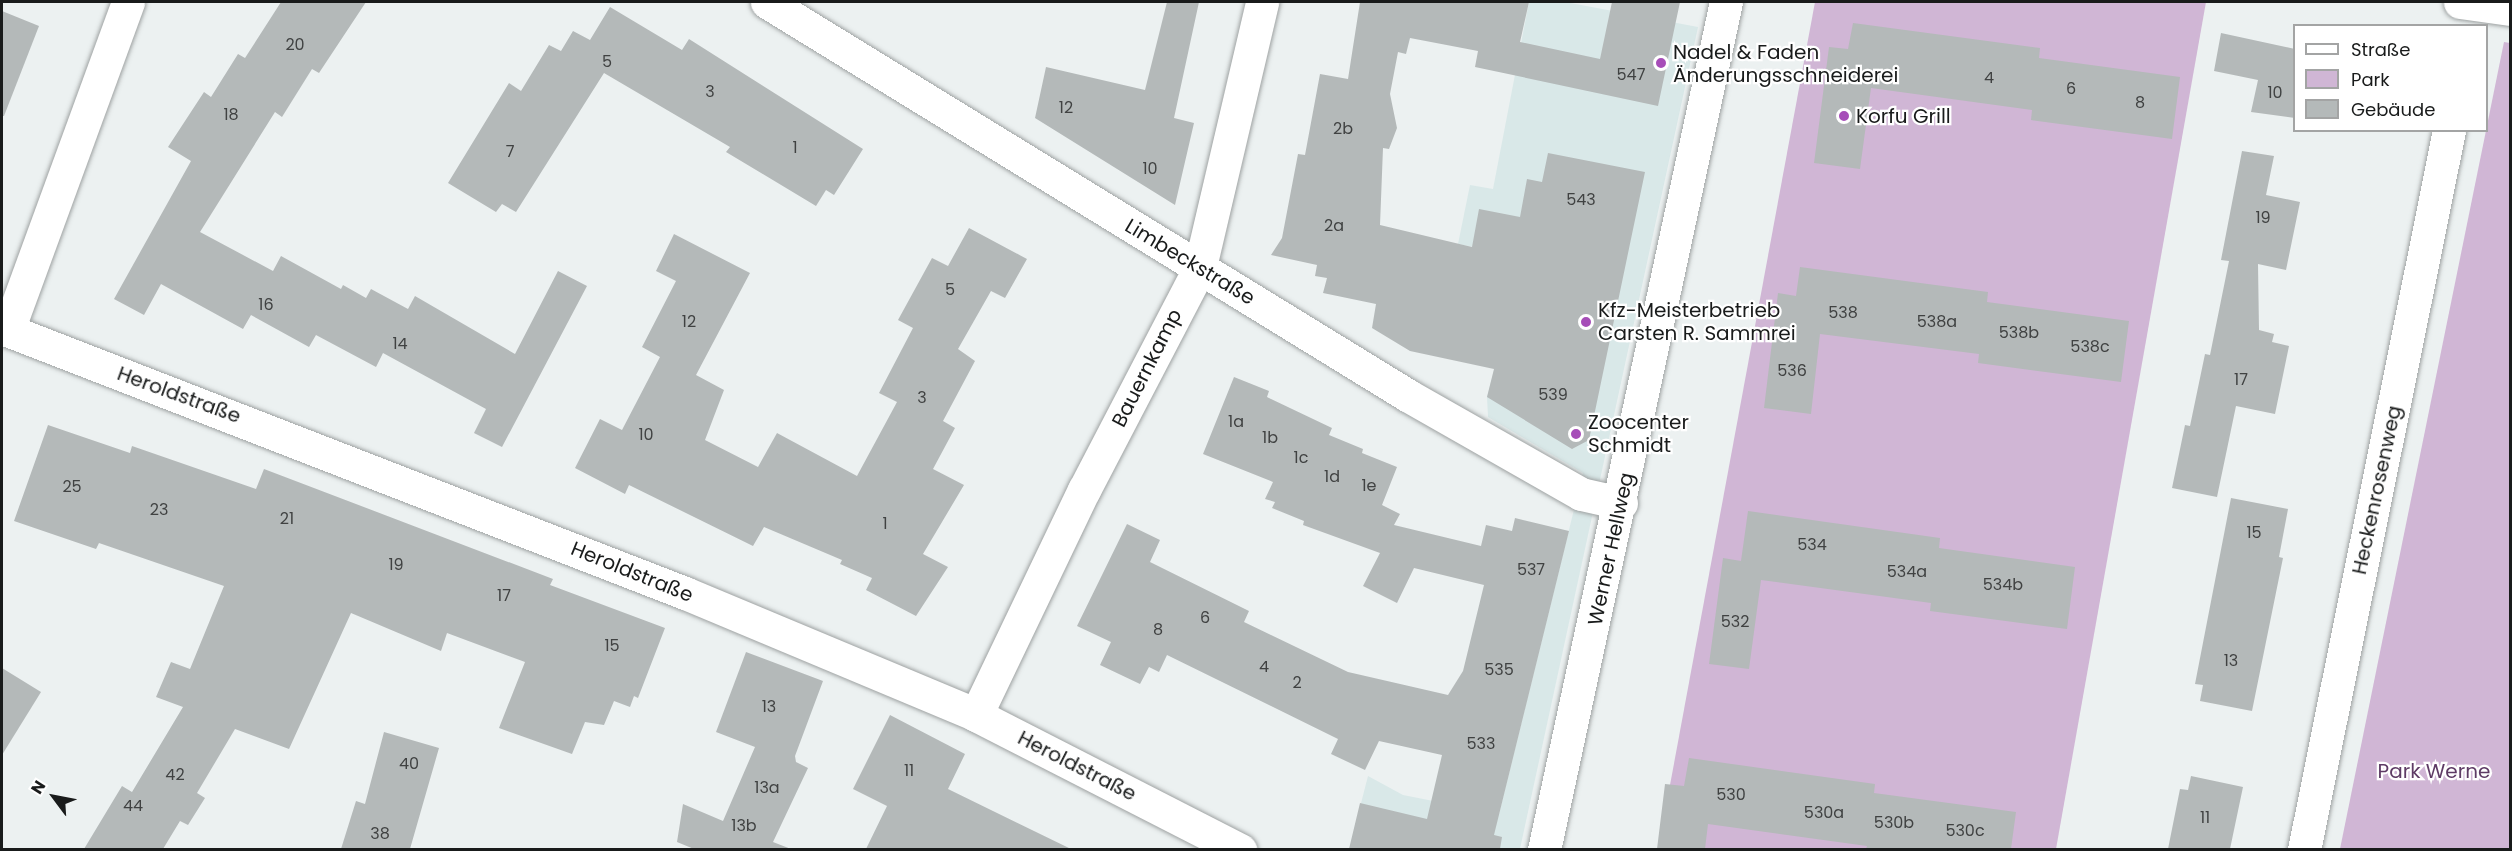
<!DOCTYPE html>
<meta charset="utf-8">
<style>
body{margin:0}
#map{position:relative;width:2512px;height:851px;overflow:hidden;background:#ecf1f1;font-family:Poppins,sans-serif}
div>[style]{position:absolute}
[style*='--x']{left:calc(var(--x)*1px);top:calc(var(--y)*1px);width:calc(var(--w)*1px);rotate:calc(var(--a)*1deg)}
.built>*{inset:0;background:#d9e8e8}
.green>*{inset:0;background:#d0b6d5}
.building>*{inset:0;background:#b4b9b9}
.roads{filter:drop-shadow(0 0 2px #9ea2a2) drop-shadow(0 0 2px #9ea2a2)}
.minor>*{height:33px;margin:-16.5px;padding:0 16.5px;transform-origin:16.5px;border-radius:16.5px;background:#fff}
.secondary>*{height:33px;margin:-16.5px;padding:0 16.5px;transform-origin:16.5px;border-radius:16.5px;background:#fff}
.dots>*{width:16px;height:16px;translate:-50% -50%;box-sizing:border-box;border:3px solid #fff;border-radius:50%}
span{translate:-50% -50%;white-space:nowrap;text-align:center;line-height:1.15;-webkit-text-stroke:4.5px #fff;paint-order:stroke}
.number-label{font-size:16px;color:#404242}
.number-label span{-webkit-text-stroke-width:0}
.poi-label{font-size:20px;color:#191b1b}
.left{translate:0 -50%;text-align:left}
.street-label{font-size:20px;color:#191b1b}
.park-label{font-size:20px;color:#5e3b65}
.frame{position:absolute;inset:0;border:3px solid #191b1b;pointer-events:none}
.legend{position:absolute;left:2293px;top:24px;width:195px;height:108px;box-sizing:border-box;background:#fff;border:2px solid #a3a4a4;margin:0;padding:8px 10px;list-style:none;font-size:18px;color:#191b1b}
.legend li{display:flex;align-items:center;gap:12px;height:30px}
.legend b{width:30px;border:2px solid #a3a4a4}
.north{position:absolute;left:24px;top:767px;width:60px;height:60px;-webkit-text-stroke:4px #fff;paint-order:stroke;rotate:302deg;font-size:16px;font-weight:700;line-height:24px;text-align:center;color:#191b1b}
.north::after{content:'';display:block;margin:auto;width:21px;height:27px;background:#191b1b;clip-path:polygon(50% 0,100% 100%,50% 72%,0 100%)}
</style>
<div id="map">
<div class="built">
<div style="clip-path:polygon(1529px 2px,1565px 2px,1698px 27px,1520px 849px,1349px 850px,1368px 776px,1403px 795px,1499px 814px,1583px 473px,1488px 417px,1487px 397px,1524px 257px,1458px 244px,1470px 185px,1493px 189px)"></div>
</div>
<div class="green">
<div style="clip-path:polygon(1815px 2px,2206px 2px,2056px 849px,1658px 850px)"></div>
<div style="clip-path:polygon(2504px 42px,2510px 43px,2510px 849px,2340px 849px)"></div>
</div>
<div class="building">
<div style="clip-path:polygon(281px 2px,366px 2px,319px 73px,312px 69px,282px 117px,275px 112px,200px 232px,273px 271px,281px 256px,341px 289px,343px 285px,366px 298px,371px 289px,408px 309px,415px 296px,515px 354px,558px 271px,587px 286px,502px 447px,474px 433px,486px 409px,383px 353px,376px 367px,316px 335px,309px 347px,251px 315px,243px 329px,161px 284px,144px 315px,114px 299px,191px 161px,168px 147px,204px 92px,211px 97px,238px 54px,245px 58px)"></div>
<div style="clip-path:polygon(1167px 2px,1199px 2px,1174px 118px,1194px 123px,1175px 205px,1035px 118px,1046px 67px,1145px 90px)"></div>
<div style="clip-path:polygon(1360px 2px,1529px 2px,1520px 42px,1600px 59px,1612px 2px,1680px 2px,1658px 106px,1475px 67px,1478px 51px,1410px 38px,1406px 54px,1398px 52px,1390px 94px,1397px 128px,1389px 149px,1383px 148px,1380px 225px,1472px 247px,1479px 209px,1520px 217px,1527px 179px,1542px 182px,1548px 153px,1645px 172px,1589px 440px,1572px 449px,1487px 397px,1494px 369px,1410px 351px,1372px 328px,1376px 304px,1323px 293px,1327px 278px,1315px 276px,1317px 265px,1271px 255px,1282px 238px,1298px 154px,1305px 155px,1320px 74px,1348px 79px)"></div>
<div style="clip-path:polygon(610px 7px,682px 50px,689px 39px,863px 149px,834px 195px,826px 190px,816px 206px,726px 152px,730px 147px,604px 73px,516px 212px,502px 204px,496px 212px,448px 183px,509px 83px,521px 91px,549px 45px,561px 51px,573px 31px,590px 40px)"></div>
<div style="clip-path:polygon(2px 11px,39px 26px,4px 116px,2px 116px)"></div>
<div style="clip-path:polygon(1853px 23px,2040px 48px,2039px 58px,2180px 77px,2172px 139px,2031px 120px,2032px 110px,1871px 88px,1860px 169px,1814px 163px,1829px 47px,1848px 49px)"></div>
<div style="clip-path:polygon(2221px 33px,2295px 49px,2295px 118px,2251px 112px,2258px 80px,2214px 71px)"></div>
<div style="clip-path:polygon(2242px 151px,2274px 156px,2266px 195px,2300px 202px,2286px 270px,2258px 264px,2259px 330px,2274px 334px,2272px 342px,2289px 346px,2275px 414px,2236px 406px,2217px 497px,2172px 488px,2185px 425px,2190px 426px,2205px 354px,2210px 355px,2229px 261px,2221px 260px)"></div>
<div style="clip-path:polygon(969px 228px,1027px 259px,1005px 298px,991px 291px,958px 349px,975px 361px,943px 421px,955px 428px,933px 469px,964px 485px,923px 554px,948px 567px,916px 616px,866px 590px,872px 578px,840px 564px,842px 560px,764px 527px,753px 546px,629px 485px,625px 494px,575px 468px,600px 419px,622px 430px,660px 357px,642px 347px,676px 281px,656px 271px,674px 234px,750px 273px,696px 375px,724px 390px,705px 440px,758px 467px,777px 433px,857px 476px,897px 402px,879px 393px,913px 328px,898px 320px,932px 258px,948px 266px)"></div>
<div style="clip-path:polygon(1800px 267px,1988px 292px,1987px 302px,2129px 321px,2121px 382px,1978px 363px,1979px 354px,1820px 334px,1811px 414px,1764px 408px,1778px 293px,1796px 296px)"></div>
<div style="clip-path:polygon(1234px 377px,1269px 391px,1267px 397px,1332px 428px,1329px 435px,1363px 449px,1362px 453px,1397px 467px,1382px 505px,1400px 514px,1394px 525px,1481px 546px,1486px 525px,1512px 531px,1515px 518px,1569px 531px,1494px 835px,1502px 837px,1500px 849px,1349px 849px,1360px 803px,1427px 819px,1442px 755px,1379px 741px,1365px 770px,1331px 754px,1338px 739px,1167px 655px,1159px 672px,1149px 667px,1140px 684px,1100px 665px,1111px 642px,1077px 626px,1127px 524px,1160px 540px,1150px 562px,1249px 611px,1244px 622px,1348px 672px,1448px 695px,1463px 671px,1484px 585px,1414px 568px,1397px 603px,1363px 586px,1380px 553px,1303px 525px,1304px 521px,1272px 508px,1275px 502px,1265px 499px,1273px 482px,1203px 454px)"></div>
<div style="clip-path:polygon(48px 425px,130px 453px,132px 446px,256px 489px,264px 469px,553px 579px,550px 585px,665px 628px,638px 698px,634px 696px,630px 707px,614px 701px,604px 725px,585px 722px,572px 754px,499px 728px,525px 662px,447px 633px,441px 651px,351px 613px,289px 749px,235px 729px,197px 793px,205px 798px,188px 825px,180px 821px,163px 849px,84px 849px,122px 786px,132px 792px,183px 707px,156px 697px,171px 662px,190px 669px,224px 586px,99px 543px,96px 549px,14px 521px)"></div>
<div style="clip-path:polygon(2231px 498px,2288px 509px,2279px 557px,2283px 558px,2252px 711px,2200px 701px,2203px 685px,2195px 684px)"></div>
<div style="clip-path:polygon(1748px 511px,1940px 538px,1939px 548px,2075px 567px,2067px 629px,1930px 611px,1931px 603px,1761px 580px,1749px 669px,1709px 664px,1723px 558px,1741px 561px)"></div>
<div style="clip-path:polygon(746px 652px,823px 681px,795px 756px,796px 762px,808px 768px,773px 842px,791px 849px,694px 849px,677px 842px,683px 804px,723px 821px,755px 747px,716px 732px)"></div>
<div style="clip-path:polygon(2px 668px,41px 692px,2px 755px)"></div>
<div style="clip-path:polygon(890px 715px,965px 754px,948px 789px,1071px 849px,866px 849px,887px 806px,853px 789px)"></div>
<div style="clip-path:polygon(384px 732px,439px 748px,410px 849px,341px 849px,356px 801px,365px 804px)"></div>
<div style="clip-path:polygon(1689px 758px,1875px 784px,1874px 793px,2016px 812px,2011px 849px,1866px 849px,1867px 846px,1708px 824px,1705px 849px,1657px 849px,1665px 784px,1684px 786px)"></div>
<div style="clip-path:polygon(2191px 776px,2243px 787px,2230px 849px,2168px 849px,2180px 789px,2188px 790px)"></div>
</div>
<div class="roads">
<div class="minor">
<div style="--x:767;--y:2;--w:751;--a:31.55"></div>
<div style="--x:1407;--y:395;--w:200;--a:29.6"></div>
<div style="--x:1581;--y:494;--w:41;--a:12.7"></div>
<div style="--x:2460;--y:2;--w:50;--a:8"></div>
<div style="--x:2;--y:328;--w:733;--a:21.21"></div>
<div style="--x:685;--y:593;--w:316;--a:22.7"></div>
<div style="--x:976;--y:715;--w:297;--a:27.1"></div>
<div style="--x:8;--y:330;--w:349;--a:-69.9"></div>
<div style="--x:976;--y:715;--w:250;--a:-64.4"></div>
<div style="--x:1084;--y:490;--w:251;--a:-62.5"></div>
<div style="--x:1200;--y:267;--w:272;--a:-76.8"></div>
<div style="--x:2304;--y:850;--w:734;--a:-78.61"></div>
</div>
<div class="secondary">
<div style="--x:1544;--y:850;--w:867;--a:-77.89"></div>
</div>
</div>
<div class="dots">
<div style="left:1661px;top:63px;background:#a64db8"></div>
<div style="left:1844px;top:116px;background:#a64db8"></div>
<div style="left:1586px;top:322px;background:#a64db8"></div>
<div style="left:1576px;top:434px;background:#a64db8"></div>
</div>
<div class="number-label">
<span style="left:295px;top:45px">20</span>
<span style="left:607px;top:62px">5</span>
<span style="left:1631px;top:75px">547</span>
<span style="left:1989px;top:78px">4</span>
<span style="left:2071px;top:89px">6</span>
<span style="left:710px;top:92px">3</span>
<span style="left:2275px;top:93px">10</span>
<span style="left:2140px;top:103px">8</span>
<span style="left:1066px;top:108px">12</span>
<span style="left:231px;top:115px">18</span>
<span style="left:1343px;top:129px">2b</span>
<span style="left:795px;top:148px">1</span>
<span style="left:510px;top:152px">7</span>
<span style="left:1150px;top:169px">10</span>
<span style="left:1581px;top:200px">543</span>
<span style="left:2263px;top:218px">19</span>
<span style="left:1334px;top:226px">2a</span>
<span style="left:950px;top:290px">5</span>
<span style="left:266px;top:305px">16</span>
<span style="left:1843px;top:313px">538</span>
<span style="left:689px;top:322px">12</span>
<span style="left:1937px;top:322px">538a</span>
<span style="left:2019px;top:333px">538b</span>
<span style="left:400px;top:344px">14</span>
<span style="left:2090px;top:347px">538c</span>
<span style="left:1792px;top:371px">536</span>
<span style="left:2241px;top:380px">17</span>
<span style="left:1553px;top:395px">539</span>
<span style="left:922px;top:398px">3</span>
<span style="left:1236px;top:422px">1a</span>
<span style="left:646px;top:435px">10</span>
<span style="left:1270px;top:438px">1b</span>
<span style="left:1301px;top:458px">1c</span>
<span style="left:1332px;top:477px">1d</span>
<span style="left:1369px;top:486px">1e</span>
<span style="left:72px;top:487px">25</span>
<span style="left:159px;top:510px">23</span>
<span style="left:287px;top:519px">21</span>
<span style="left:885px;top:524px">1</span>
<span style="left:2254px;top:533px">15</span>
<span style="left:1812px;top:545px">534</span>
<span style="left:396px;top:565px">19</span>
<span style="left:1531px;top:570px">537</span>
<span style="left:1907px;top:572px">534a</span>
<span style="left:2003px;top:585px">534b</span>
<span style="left:504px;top:596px">17</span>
<span style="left:1205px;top:618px">6</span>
<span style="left:1735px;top:622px">532</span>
<span style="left:1158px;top:630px">8</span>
<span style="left:612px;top:646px">15</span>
<span style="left:2231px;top:661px">13</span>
<span style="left:1264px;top:667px">4</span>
<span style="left:1499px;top:670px">535</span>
<span style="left:1297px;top:683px">2</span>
<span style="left:769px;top:707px">13</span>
<span style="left:1481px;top:744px">533</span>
<span style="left:409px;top:764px">40</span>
<span style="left:909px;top:771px">11</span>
<span style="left:175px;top:775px">42</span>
<span style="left:767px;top:788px">13a</span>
<span style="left:1731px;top:795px">530</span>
<span style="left:133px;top:806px">44</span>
<span style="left:1824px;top:813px">530a</span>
<span style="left:2205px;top:818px">11</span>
<span style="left:1894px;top:823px">530b</span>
<span style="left:744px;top:826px">13b</span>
<span style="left:1965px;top:831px">530c</span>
<span style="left:380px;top:834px">38</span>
</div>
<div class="poi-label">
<span class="left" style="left:1673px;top:64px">Nadel &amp; Faden<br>Änderungsschneiderei</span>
<span class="left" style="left:1856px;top:116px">Korfu Grill</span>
<span class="left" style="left:1598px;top:322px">Kfz-Meisterbetrieb<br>Carsten R. Sammrei</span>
<span class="left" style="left:1588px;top:434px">Zoocenter<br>Schmidt</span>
</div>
<div class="street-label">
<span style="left:1190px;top:262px;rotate:31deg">Limbeckstraße</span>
<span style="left:1147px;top:368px;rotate:-63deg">Bauernkamp</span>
<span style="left:179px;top:395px;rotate:20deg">Heroldstraße</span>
<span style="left:2377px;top:490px;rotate:-78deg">Heckenrosenweg</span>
<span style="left:1611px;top:549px;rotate:-78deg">Werner Hellweg</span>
<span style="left:632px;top:572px;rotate:22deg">Heroldstraße</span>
<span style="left:1077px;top:766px;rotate:27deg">Heroldstraße</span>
</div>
<div class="park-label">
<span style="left:2434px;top:771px">Park Werne</span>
</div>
<div class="frame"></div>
<ul class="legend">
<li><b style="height:8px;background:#fff"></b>Straße</li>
<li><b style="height:16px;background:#d0b6d5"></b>Park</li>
<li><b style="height:16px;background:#b4b9b9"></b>Gebäude</li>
</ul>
<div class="north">N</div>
</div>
